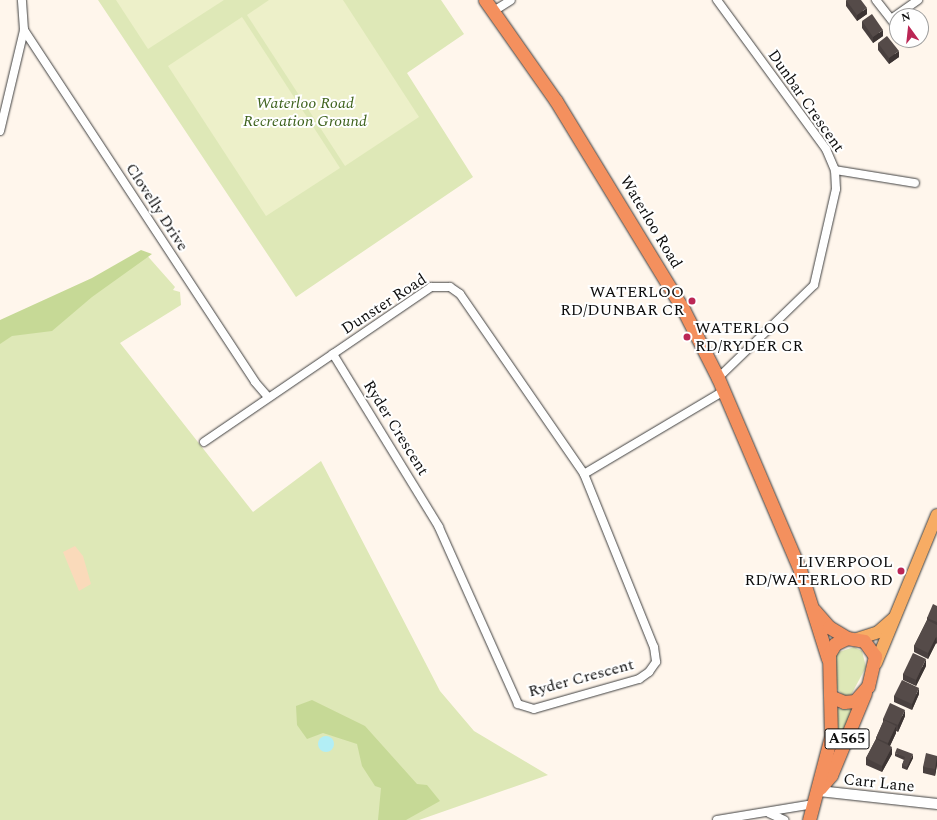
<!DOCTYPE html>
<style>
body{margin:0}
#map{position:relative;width:937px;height:820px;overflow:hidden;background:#fff6ec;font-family:Spectral,serif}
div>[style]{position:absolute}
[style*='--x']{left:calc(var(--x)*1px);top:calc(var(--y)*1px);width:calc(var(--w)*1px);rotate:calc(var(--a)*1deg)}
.green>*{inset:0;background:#dee8b7}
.forest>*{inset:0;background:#c6d996}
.sand>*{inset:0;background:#fadaba}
.pitch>*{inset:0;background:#edf0c9}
.water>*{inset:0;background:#b2eef5}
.round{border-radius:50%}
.roads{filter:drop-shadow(0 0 1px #404040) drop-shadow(0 0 1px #404040)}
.minor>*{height:8px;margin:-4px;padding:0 4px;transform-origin:4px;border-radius:4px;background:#fff}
.tertiary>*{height:10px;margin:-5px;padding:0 5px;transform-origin:5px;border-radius:5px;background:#fff}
.primary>*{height:12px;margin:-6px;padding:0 6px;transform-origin:6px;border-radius:6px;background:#f7ac64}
.trunk>*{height:13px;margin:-6.5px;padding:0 6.5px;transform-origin:6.5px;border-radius:6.5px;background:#f4905e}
.wall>*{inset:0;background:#49403f}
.shaded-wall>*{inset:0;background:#3c3433}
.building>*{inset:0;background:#554b49}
.dots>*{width:11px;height:11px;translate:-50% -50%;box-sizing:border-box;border:2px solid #fff;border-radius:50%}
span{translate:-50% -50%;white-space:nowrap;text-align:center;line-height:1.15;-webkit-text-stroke:4px #fff;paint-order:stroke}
.shield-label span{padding:1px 3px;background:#fff;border:1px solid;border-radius:3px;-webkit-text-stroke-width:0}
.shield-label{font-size:15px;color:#0d0d0d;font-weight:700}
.street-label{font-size:16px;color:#0d0d0d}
.park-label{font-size:16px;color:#3f631e;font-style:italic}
.poi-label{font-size:16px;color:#0d0d0d}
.right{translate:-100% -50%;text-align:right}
.left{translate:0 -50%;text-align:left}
.north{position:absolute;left:889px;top:8px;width:40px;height:40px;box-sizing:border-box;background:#fff;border:1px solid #9e9e9e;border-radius:50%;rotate:345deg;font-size:11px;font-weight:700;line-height:16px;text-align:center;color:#0d0d0d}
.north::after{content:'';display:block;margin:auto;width:14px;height:18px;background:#bb2655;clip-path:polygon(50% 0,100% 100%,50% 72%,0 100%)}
</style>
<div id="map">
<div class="green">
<div style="clip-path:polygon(98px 0,441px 0,464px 34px,407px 73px,473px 177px,296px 297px)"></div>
<div style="clip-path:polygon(144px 252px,175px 287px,173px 290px,180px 292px,181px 305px,120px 343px,253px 512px,321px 461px,440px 691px,474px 731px,548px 775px,419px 820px,0 820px,0 322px,94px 280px)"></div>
<div style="clip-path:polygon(854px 647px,862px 651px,866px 667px,851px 695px,844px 696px,837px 689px,833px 661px,836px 653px)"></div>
<div style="clip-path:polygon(837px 709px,855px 709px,832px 757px,836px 720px)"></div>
</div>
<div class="forest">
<div style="clip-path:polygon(141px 250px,152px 254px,92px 297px,52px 331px,12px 336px,0 344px,0 320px,92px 278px)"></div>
<div style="clip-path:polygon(312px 700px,365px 726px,417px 784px,427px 785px,440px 801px,406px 820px,378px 820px,381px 788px,375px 786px,362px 766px,357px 744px,323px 733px,307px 739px,297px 725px,296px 706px)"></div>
</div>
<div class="sand">
<div style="clip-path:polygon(75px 546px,83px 556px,91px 584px,79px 591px,63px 552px)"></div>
</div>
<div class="pitch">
<div style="clip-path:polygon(116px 0,224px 0,148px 49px)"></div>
<div style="clip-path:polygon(269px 0,343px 0,419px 117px,345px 166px,247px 15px)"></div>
<div style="clip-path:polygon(242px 17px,340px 168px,266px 216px,168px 66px)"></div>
</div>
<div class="water">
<div class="round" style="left:318px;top:736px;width:16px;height:16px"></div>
</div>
<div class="roads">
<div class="minor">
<div style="--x:717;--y:0;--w:185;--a:53.8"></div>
<div style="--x:826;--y:149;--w:23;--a:67"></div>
<div style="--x:835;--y:170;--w:19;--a:87"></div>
<div style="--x:836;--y:189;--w:98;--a:102.9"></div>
<div style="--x:814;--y:285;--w:134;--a:135.9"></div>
<div style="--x:876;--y:0;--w:34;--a:52"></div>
<div style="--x:492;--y:12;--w:22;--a:-32"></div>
<div style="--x:891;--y:19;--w:33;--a:-35"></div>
<div style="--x:24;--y:30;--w:421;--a:56.7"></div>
<div style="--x:255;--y:382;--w:20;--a:49"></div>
<div style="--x:907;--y:40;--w:2;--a:63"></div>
<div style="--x:0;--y:131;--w:104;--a:-76.6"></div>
<div style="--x:24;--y:30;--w:30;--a:-94"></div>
<div style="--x:835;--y:170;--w:81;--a:9.2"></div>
<div style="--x:204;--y:442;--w:275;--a:-34.3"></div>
<div style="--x:431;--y:287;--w:19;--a:0"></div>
<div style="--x:450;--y:287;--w:12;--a:35"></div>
<div style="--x:460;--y:294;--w:219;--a:55.4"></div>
<div style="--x:584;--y:474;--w:187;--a:68"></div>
<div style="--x:654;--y:647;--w:15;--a:82"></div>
<div style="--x:656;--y:662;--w:12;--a:125"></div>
<div style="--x:649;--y:672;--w:12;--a:145"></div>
<div style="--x:639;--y:679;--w:109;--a:164.1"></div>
<div style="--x:534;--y:709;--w:17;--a:-163"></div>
<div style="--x:518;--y:704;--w:194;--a:-114.1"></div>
<div style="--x:439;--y:527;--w:203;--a:-121.5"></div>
<div style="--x:584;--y:474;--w:161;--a:-30.7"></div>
<div style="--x:769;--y:813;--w:17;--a:25"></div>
<div style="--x:717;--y:820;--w:98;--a:-9.4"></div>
</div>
<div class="tertiary">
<div style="--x:819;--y:791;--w:119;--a:6.3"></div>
</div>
<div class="primary">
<div style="--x:857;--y:639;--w:22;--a:-18"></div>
<div style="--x:878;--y:632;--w:20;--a:-41"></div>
<div style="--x:876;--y:663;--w:160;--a:-67.6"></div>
</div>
<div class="trunk">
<div style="--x:485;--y:0;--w:123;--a:54.9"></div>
<div style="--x:556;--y:101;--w:244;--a:58.6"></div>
<div style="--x:683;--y:309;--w:77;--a:63.1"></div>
<div style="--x:718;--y:378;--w:209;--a:66.9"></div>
<div style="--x:800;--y:570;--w:93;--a:72.5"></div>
<div style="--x:814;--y:610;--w:23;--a:49"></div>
<div style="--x:829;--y:627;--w:21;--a:31"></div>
<div style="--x:820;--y:788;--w:17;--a:-50"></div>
<div style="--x:831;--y:775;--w:89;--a:-67.5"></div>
<div style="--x:809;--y:820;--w:87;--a:-75.3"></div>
<div style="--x:831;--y:736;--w:82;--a:-91.4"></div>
<div style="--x:829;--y:654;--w:12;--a:-59"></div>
<div style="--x:835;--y:644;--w:13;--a:-27"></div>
<div style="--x:847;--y:638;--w:17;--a:10"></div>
<div style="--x:864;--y:641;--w:19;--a:54"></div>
<div style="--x:875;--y:656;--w:31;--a:103"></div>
<div style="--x:868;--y:686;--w:20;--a:131"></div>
<div style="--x:855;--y:701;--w:11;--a:175"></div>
<div style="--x:844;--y:702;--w:13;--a:-157"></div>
</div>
</div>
<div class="wall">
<div style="clip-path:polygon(846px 0,867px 14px,857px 21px,846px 6px)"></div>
<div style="clip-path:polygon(862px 21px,883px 36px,873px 43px,862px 28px)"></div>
<div style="clip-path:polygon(878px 43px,899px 57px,889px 64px,878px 50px)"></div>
<div style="clip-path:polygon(937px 606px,937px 644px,936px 643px,928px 659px,914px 652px,914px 646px,927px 620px,927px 618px)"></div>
<div style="clip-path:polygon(926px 666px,916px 686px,903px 680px,903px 674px)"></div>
<div style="clip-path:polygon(919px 694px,912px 710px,894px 702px,894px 696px)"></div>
<div style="clip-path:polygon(905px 716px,898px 732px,896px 731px,896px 733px,890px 746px,892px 754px,882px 772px,866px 765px,866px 758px,876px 739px,876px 738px,883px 722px,883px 719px)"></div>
<div style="clip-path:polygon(895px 753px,913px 758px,907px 770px,902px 768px,902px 765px,904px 760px,895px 756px)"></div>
<div style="clip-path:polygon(937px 756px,937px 765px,935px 776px,923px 773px,923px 767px)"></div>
</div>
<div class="shaded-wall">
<div style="clip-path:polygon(867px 8px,867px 14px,857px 21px,857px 15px)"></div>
<div style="clip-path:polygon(883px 30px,883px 36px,873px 43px,873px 37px)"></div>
<div style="clip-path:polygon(899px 51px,899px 57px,889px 64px,889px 58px)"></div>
<div style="clip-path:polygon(936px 637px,936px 643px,928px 659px,928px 653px)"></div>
<div style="clip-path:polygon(926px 659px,926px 666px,916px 686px,916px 680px)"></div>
<div style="clip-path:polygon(919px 688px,919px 694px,912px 710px,912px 704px)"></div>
<div style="clip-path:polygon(905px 710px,905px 716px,898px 732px,898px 725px)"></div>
<div style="clip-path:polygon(896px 726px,896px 733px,888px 750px,888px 743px)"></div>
<div style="clip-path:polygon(892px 747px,892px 754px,882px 772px,882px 766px)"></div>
<div style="clip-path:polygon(913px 754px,913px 758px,907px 770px,907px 767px)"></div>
<div style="clip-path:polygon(937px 758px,937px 765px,935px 776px,935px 769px)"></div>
</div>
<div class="building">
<div style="clip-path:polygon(846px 0,861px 0,867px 8px,857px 15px)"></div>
<div style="clip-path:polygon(872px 14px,883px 30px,873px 37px,862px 21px)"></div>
<div style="clip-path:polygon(887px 36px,899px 51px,889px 58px,878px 43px)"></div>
<div style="clip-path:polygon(933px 604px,937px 606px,937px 622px,927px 618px)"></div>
<div style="clip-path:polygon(927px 620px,937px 625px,937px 638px,936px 637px,928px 653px,914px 646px)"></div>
<div style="clip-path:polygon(913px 653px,926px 659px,916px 680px,903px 674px)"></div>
<div style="clip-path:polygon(902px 680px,919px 688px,912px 704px,894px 696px)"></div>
<div style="clip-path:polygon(890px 703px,905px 710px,898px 725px,883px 719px)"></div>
<div style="clip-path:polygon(884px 720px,896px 726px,888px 743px,876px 738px)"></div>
<div style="clip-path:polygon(876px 739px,892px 747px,882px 766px,866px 758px)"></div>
<div style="clip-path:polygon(897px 748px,913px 754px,907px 767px,902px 765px,905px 757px,895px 753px)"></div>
<div style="clip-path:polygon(926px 753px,937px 756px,935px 769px,923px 767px)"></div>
</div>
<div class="dots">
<div style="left:692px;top:301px;background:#bb2655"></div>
<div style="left:687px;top:337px;background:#bb2655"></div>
<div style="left:901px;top:571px;background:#bb2655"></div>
</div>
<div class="shield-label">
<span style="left:847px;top:739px">A565</span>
</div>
<div class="street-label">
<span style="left:806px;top:101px;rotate:55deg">Dunbar Crescent</span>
<span style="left:157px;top:207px;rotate:57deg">Clovelly Drive</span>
<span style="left:651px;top:222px;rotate:59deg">Waterloo Road</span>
<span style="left:384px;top:304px;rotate:-33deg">Dunster Road</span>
<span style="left:396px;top:428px;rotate:58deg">Ryder Crescent</span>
<span style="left:581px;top:678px;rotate:-15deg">Ryder Crescent</span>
<span style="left:879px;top:783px;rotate:6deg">Carr Lane</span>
</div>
<div class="park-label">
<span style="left:305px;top:112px">Waterloo Road<br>Recreation Ground</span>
</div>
<div class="poi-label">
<span class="right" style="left:684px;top:301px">WATERLOO<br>RD/DUNBAR CR</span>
<span class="left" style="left:695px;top:337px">WATERLOO<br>RD/RYDER CR</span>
<span class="right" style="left:893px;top:571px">LIVERPOOL<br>RD/WATERLOO RD</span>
</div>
<div class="north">N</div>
</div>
